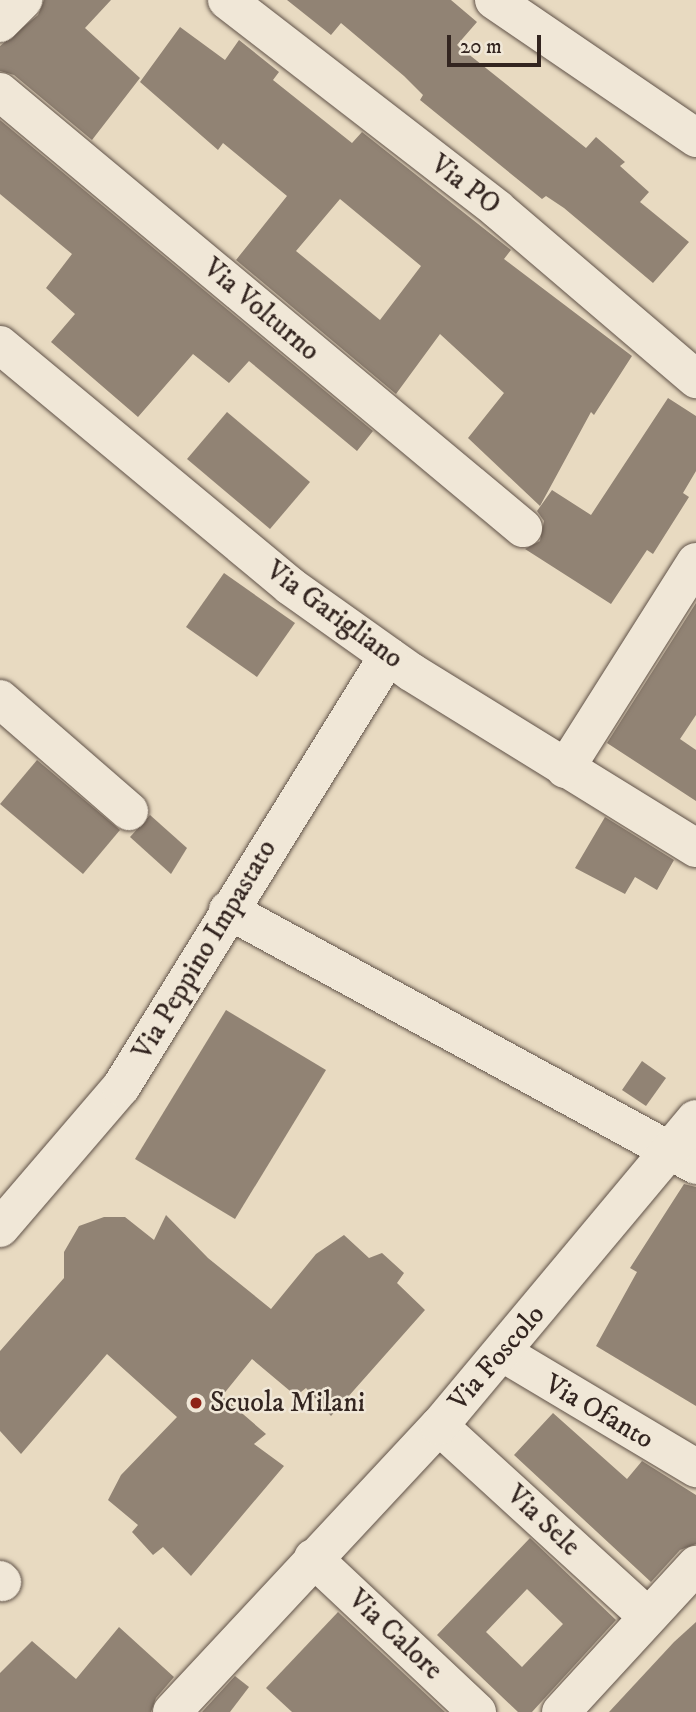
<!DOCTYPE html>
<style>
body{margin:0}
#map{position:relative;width:696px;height:1712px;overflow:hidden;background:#e8dac1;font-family:"IM FELL DW Pica",serif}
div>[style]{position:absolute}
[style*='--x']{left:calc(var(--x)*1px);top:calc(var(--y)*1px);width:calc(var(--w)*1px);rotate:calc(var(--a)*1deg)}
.building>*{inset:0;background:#918374}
.roads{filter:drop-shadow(0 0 2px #605248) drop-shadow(0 0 2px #605248)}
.minor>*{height:38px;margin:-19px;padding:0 19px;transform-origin:19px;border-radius:19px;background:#f0e7d7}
.dots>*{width:19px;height:19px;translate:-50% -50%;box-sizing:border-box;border:4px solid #f0e7d7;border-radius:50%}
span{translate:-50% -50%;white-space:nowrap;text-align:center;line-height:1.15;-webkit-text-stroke:5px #f0e7d7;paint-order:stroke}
.street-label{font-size:28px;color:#332520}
.poi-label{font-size:28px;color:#332520}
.left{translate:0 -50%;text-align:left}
.scale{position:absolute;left:447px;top:35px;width:94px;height:32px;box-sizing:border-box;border:4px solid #332520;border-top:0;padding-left:9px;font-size:21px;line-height:24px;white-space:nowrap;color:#332520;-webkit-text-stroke:5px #f0e7d7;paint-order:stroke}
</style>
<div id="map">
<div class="building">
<div style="clip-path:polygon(44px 0,111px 0,85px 28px,140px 78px,92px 140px,14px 75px,0 71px,0 46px,38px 15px)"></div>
<div style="clip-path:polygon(287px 0,451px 0,477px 22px,457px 45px,586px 148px,596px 137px,625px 162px,620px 166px,649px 192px,640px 202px,689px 242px,653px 283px,564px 208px,546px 196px,542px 199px,420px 100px,423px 95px,404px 76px,341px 23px,331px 35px)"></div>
<div style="clip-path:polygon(evenodd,180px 27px,225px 60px,239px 40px,279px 72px,273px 80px,352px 143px,362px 132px,511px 250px,504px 259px,632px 356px,594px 415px,591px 412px,540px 506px,468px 438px,504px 393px,440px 334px,396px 394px,236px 260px,287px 196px,223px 143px,218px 150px,140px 82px,180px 27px,340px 199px,421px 266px,380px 320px,296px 251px,340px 199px)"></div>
<div style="clip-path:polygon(0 120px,373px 431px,357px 451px,249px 361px,229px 383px,193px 354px,138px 417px,51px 342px,75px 314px,46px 288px,72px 254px,0 194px)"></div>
<div style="clip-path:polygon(668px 398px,696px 416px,696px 471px,683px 493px,689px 497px,653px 554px,647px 550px,611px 604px,525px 549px,540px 541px,544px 521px,537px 511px,552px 490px,591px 515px)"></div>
<div style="clip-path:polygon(227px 412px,310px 482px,270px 529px,187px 459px)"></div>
<div style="clip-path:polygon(224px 573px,295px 623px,257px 677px,186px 627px)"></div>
<div style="clip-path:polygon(696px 603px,696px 715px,680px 739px,696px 750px,696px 801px,607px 743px)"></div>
<div style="clip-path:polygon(37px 760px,120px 830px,83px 874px,0 804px)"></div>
<div style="clip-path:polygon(150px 815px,187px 848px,171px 874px,130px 837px)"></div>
<div style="clip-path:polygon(605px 817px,674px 860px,657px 890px,635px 877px,625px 894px,575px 868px)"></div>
<div style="clip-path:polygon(226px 1010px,326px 1070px,235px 1219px,135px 1159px)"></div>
<div style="clip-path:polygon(642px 1061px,666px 1078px,646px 1106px,622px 1090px)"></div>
<div style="clip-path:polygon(684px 1184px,696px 1187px,696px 1406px,596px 1346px,637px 1272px,630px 1268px)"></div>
<div style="clip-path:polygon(166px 1215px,208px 1258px,271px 1309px,316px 1254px,344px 1235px,369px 1258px,382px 1253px,404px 1273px,397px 1283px,425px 1310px,331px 1416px,306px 1388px,296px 1396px,252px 1359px,222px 1396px,266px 1434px,254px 1444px,284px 1466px,191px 1576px,163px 1547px,153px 1555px,132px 1532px,138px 1525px,108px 1500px,121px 1475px,177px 1417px,107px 1354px,21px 1454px,0 1431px,0 1351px,64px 1278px,64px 1252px,79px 1226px,104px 1217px,125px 1217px,154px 1240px)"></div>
<div style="clip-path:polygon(553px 1413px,627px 1479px,642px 1461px,696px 1495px,696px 1544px,680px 1550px,651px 1582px,514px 1455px)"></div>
<div style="clip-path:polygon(evenodd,530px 1538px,616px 1620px,532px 1712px,518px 1712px,437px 1635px,530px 1538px,527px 1589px,563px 1624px,522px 1667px,486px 1632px,527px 1589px)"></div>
<div style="clip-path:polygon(338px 1612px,445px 1712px,292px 1712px,266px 1688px)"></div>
<div style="clip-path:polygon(696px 1622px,696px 1712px,609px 1712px,674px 1642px)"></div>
<div style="clip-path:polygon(119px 1627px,174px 1677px,156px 1698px,151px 1712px,0 1712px,0 1673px,32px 1641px,76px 1679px)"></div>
<div style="clip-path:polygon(235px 1676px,249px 1687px,230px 1712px,202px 1712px)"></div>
</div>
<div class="roads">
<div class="minor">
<div style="--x:227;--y:0;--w:341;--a:37.7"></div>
<div style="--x:497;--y:209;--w:262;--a:40.5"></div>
<div style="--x:494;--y:0;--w:245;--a:34.3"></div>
<div style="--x:0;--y:23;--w:33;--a:-45"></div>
<div style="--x:0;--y:92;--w:681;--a:39.82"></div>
<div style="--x:0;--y:345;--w:377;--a:39.7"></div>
<div style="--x:290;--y:586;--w:148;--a:35.4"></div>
<div style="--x:411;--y:672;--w:335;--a:31.7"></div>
<div style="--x:0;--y:699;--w:171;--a:41"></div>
<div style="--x:565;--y:769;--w:245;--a:-57.7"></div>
<div style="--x:228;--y:910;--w:533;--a:28.58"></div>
<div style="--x:0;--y:1228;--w:186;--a:-49.4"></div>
<div style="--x:121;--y:1087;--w:507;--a:-58.22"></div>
<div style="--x:503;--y:1353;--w:225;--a:30.8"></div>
<div style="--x:439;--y:1426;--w:282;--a:42.4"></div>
<div style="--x:313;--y:1558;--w:225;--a:43.2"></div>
<div style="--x:0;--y:1580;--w:3;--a:45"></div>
<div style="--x:172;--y:1712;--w:391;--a:-47"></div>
<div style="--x:439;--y:1426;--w:400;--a:-50.1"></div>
<div style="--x:561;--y:1712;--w:200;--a:-47.4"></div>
</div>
</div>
<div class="dots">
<div style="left:196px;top:1403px;background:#8f2418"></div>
</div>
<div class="street-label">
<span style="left:465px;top:185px;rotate:37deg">Via PO</span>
<span style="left:261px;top:310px;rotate:40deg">Via Volturno</span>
<span style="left:334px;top:615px;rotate:36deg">Via Garigliano</span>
<span style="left:205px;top:950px;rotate:-59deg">Via Peppino Impastato</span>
<span style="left:497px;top:1358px;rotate:-49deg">Via Foscolo</span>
<span style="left:599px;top:1412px;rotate:30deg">Via Ofanto</span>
<span style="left:543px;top:1521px;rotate:43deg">Via Sele</span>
<span style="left:395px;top:1635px;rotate:43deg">Via Calore</span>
</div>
<div class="poi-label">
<span class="left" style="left:210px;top:1403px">Scuola Milani</span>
</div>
<div class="scale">20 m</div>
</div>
